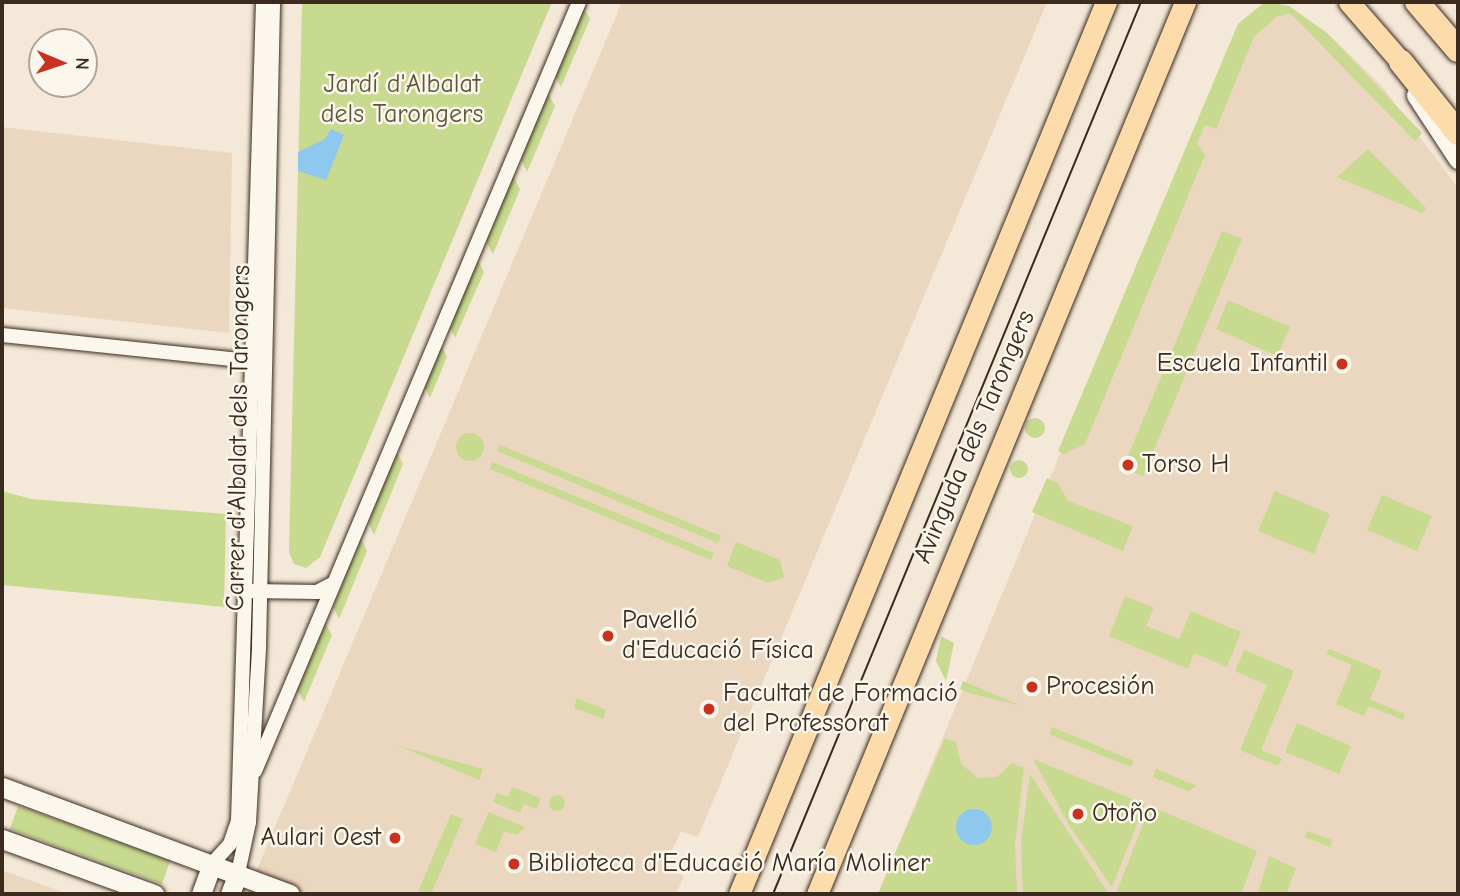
<!DOCTYPE html>
<meta charset="utf-8">
<style>
body{margin:0}
#map{position:relative;width:1460px;height:896px;overflow:hidden;background:#f4e8d8;font-family:"Comic Neue",sans-serif}
div>[style]{position:absolute}
[style*='--x']{left:calc(var(--x)*1px);top:calc(var(--y)*1px);width:calc(var(--w)*1px);rotate:calc(var(--a)*1deg)}
.built>*{inset:0;background:#ebd6c0}
.green>*{inset:0;background:#c7da8f}
.round{border-radius:50%}
.water>*{inset:0;background:#8ec8ee}
.roads{filter:drop-shadow(0 0 2px #3b2a1e) drop-shadow(0 0 2px #3b2a1e)}
.street>*{height:14px;margin:-7px;padding:0 7px;transform-origin:7px;border-radius:7px;background:#fbf7ec}
.secondary>*{height:19px;margin:-9.5px;padding:0 9.5px;transform-origin:9.5px;border-radius:9.5px;background:#fbf7ec}
.primary>*{height:21px;margin:-10.5px;padding:0 10.5px;transform-origin:10.5px;border-radius:10.5px;background:#fddcac}
.highway>*{height:24px;margin:-12px;padding:0 12px;transform-origin:12px;border-radius:12px;background:#fddcac}
.tram>*{height:2px;margin:-1px;padding:0 1px;transform-origin:1px;border-radius:1px;background:#3b2a1e}
.dots>*{width:19px;height:19px;translate:-50% -50%;box-sizing:border-box;border:4px solid #fbf7ec;border-radius:50%}
span{translate:-50% -50%;white-space:nowrap;text-align:center;line-height:1.15;-webkit-text-stroke:5px #fbf7ec;paint-order:stroke}
.park-label{font-size:26px;color:#5e563a}
.poi-label{font-size:26px;color:#3b2a1e}
.right{translate:-100% -50%;text-align:right}
.left{translate:0 -50%;text-align:left}
.street-label{font-size:26px;color:#3b2a1e}
.frame{position:absolute;inset:0;border:4px solid #3b2a1e;pointer-events:none}
.north{position:absolute;left:28px;top:28px;width:70px;height:70px;box-sizing:border-box;background:#fbf7ec;border:2px solid #aea59a;border-radius:50%;rotate:92deg;font-size:19px;font-weight:700;line-height:28px;text-align:center;color:#3b2a1e}
.north::after{content:'';display:block;margin:auto;width:24px;height:32px;background:#c8321e;clip-path:polygon(50% 0,100% 100%,50% 72%,0 100%)}
</style>
<div id="map">
<div class="built">
<div style="clip-path:polygon(622px 2px,1047px 2px,698px 837px,681px 831px,664px 868px,684px 876px,676px 894px,247px 894px)"></div>
<div style="clip-path:polygon(1265px 2px,1289px 6px,1327px 33px,1381px 85px,1458px 188px,1458px 894px,878px 894px,1238px 24px)"></div>
<div style="clip-path:polygon(2px 127px,232px 153px,229px 333px,2px 308px)"></div>
<div style="clip-path:polygon(2px 870px,68px 894px,2px 894px)"></div>
</div>
<div class="green">
<div style="clip-path:polygon(302px 2px,552px 2px,320px 557px,306px 568px,294px 564px,289px 552px)"></div>
<div style="clip-path:polygon(1265px 2px,1289px 6px,1327px 33px,1422px 133px,1415px 141px,1290px 13px,1276px 17px,1254px 37px,1216px 129px,1205px 125px,1197px 143px,1205px 155px,1085px 444px,1064px 454px,1058px 451px,1238px 24px)"></div>
<div style="clip-path:polygon(583px 7px,590px 19px,561px 87px,554px 75px)"></div>
<div style="clip-path:polygon(548px 94px,555px 106px,527px 172px,521px 159px)"></div>
<div style="clip-path:polygon(1368px 149px,1426px 208px,1422px 213px,1337px 177px)"></div>
<div style="clip-path:polygon(513px 176px,520px 189px,493px 254px,486px 242px)"></div>
<div style="clip-path:polygon(1222px 231px,1242px 239px,1143px 476px,1123px 468px)"></div>
<div style="clip-path:polygon(477px 259px,484px 272px,455px 338px,449px 326px)"></div>
<div style="clip-path:polygon(1228px 300px,1290px 327px,1277px 356px,1216px 329px)"></div>
<div style="clip-path:polygon(441px 345px,447px 357px,430px 398px,424px 386px)"></div>
<div class="round" style="left:1025px;top:418px;width:20px;height:20px"></div>
<div class="round" style="left:456px;top:433px;width:28px;height:28px"></div>
<div style="clip-path:polygon(500px 445px,721px 536px,718px 543px,497px 451px)"></div>
<div style="clip-path:polygon(397px 452px,403px 464px,374px 535px,368px 522px)"></div>
<div class="round" style="left:1010px;top:460px;width:18px;height:18px"></div>
<div style="clip-path:polygon(492px 462px,714px 553px,711px 560px,490px 469px)"></div>
<div style="clip-path:polygon(1047px 478px,1058px 483px,1068px 501px,1133px 526px,1123px 551px,1032px 512px)"></div>
<div style="clip-path:polygon(2px 491px,31px 499px,226px 514px,224px 607px,2px 585px)"></div>
<div style="clip-path:polygon(1275px 491px,1330px 514px,1314px 554px,1258px 531px)"></div>
<div style="clip-path:polygon(1382px 495px,1432px 516px,1417px 551px,1367px 530px)"></div>
<div style="clip-path:polygon(361px 538px,367px 551px,339px 619px,333px 607px)"></div>
<div style="clip-path:polygon(736px 542px,780px 560px,784px 577px,768px 583px,727px 566px)"></div>
<div style="clip-path:polygon(1125px 596px,1154px 608px,1146px 626px,1179px 639px,1191px 611px,1241px 632px,1227px 667px,1194px 653px,1188px 669px,1109px 636px)"></div>
<div style="clip-path:polygon(325px 623px,332px 635px,304px 702px,297px 689px)"></div>
<div style="clip-path:polygon(941px 636px,954px 643px,946px 681px,936px 661px)"></div>
<div style="clip-path:polygon(1329px 649px,1382px 671px,1370px 699px,1405px 714px,1403px 720px,1369px 706px,1364px 716px,1336px 704px,1352px 665px,1326px 654px)"></div>
<div style="clip-path:polygon(1244px 650px,1294px 671px,1261px 750px,1282px 759px,1278px 766px,1240px 750px,1267px 685px,1235px 671px)"></div>
<div style="clip-path:polygon(963px 681px,1019px 705px,972px 694px,960px 689px)"></div>
<div style="clip-path:polygon(577px 698px,606px 710px,603px 719px,574px 708px)"></div>
<div style="clip-path:polygon(1297px 723px,1351px 746px,1339px 774px,1285px 752px)"></div>
<div style="clip-path:polygon(1052px 727px,1134px 761px,1131px 767px,1049px 734px)"></div>
<div style="clip-path:polygon(945px 738px,956px 742px,961px 764px,978px 778px,997px 777px,1012px 763px,1024px 768px,1015px 845px,1017px 894px,878px 894px)"></div>
<div style="clip-path:polygon(399px 746px,483px 769px,479px 780px)"></div>
<div style="clip-path:polygon(1033px 759px,1145px 804px,1112px 887px,1069px 825px)"></div>
<div style="clip-path:polygon(1156px 769px,1197px 786px,1188px 791px,1153px 777px)"></div>
<div style="clip-path:polygon(1030px 774px,1109px 894px,1023px 894px,1021px 842px)"></div>
<div style="clip-path:polygon(512px 787px,541px 798px,536px 809px,524px 804px,520px 813px,493px 802px,497px 793px,508px 797px)"></div>
<div class="round" style="left:549px;top:795px;width:16px;height:16px"></div>
<div style="clip-path:polygon(18px 806px,170px 861px,162px 884px,10px 829px)"></div>
<div style="clip-path:polygon(1150px 806px,1257px 851px,1241px 894px,1116px 894px)"></div>
<div style="clip-path:polygon(489px 812px,525px 827px,517px 835px,504px 831px,496px 852px,475px 844px)"></div>
<div style="clip-path:polygon(451px 814px,463px 819px,431px 894px,417px 894px)"></div>
<div style="clip-path:polygon(1307px 831px,1332px 840px,1330px 847px,1305px 837px)"></div>
<div style="clip-path:polygon(1269px 856px,1296px 868px,1286px 894px,1258px 894px)"></div>
</div>
<div class="water">
<div style="clip-path:polygon(331px 129px,344px 135px,326px 180px,298px 171px,298px 152px,325px 139px)"></div>
<div class="round" style="left:956px;top:809px;width:36px;height:36px"></div>
</div>
<div class="roads">
<div class="street">
<div style="--x:2;--y:335;--w:260;--a:6"></div>
<div style="--x:250;--y:591;--w:67;--a:0.9"></div>
<div style="--x:317;--y:592;--w:19;--a:-28"></div>
<div style="--x:255;--y:771;--w:834;--a:-67.15"></div>
<div style="--x:212;--y:864;--w:27;--a:-48"></div>
<div style="--x:230;--y:844;--w:24;--a:-71"></div>
<div style="--x:238;--y:821;--w:819;--a:-88.25"></div>
<div style="--x:238;--y:873;--w:52;--a:-77.8"></div>
<div style="--x:249;--y:822;--w:176;--a:-86.7"></div>
<div style="--x:259;--y:646;--w:644;--a:-88.75"></div>
</div>
<div class="secondary">
<div style="--x:1416;--y:95;--w:77;--a:56.7"></div>
<div style="--x:2;--y:787;--w:307;--a:20.4"></div>
<div style="--x:2;--y:839;--w:162;--a:19.9"></div>
<div style="--x:201;--y:894;--w:32;--a:-70"></div>
<div style="--x:230;--y:894;--w:22;--a:-69"></div>
</div>
<div class="primary">
<div style="--x:1349;--y:2;--w:79;--a:49.1"></div>
<div style="--x:739;--y:894;--w:965;--a:-67.64"></div>
<div style="--x:817;--y:894;--w:965;--a:-67.58"></div>
</div>
<div class="highway">
<div style="--x:1417;--y:2;--w:63;--a:49.5"></div>
<div style="--x:1401;--y:62;--w:91;--a:51.2"></div>
</div>
</div>
<div class="tram">
<div style="--x:773;--y:894;--w:965;--a:-67.58"></div>
</div>
<div class="dots">
<div style="left:1342px;top:364px;background:#c8321e"></div>
<div style="left:1128px;top:465px;background:#c8321e"></div>
<div style="left:608px;top:636px;background:#c8321e"></div>
<div style="left:1032px;top:687px;background:#c8321e"></div>
<div style="left:709px;top:709px;background:#c8321e"></div>
<div style="left:1078px;top:814px;background:#c8321e"></div>
<div style="left:395px;top:838px;background:#c8321e"></div>
<div style="left:514px;top:864px;background:#c8321e"></div>
</div>
<div class="park-label">
<span style="left:402px;top:100px">Jardí d'Albalat<br>dels Tarongers</span>
</div>
<div class="poi-label">
<span class="right" style="left:1328px;top:364px">Escuela Infantil</span>
<span class="left" style="left:1142px;top:465px">Torso H</span>
<span class="left" style="left:622px;top:636px">Pavelló<br>d'Educació Física</span>
<span class="left" style="left:1046px;top:687px">Procesión</span>
<span class="left" style="left:723px;top:709px">Facultat de Formació<br>del Professorat</span>
<span class="left" style="left:1092px;top:814px">Otoño</span>
<span class="right" style="left:381px;top:838px">Aulari Oest</span>
<span class="left" style="left:528px;top:864px">Biblioteca d'Educació María Moliner</span>
</div>
<div class="street-label">
<span style="left:975px;top:437px;rotate:-67deg">Avinguda dels Tarongers</span>
<span style="left:239px;top:438px;rotate:-89deg">Carrer d'Albalat dels Tarongers</span>
</div>
<div class="frame"></div>
<div class="north">N</div>
</div>
